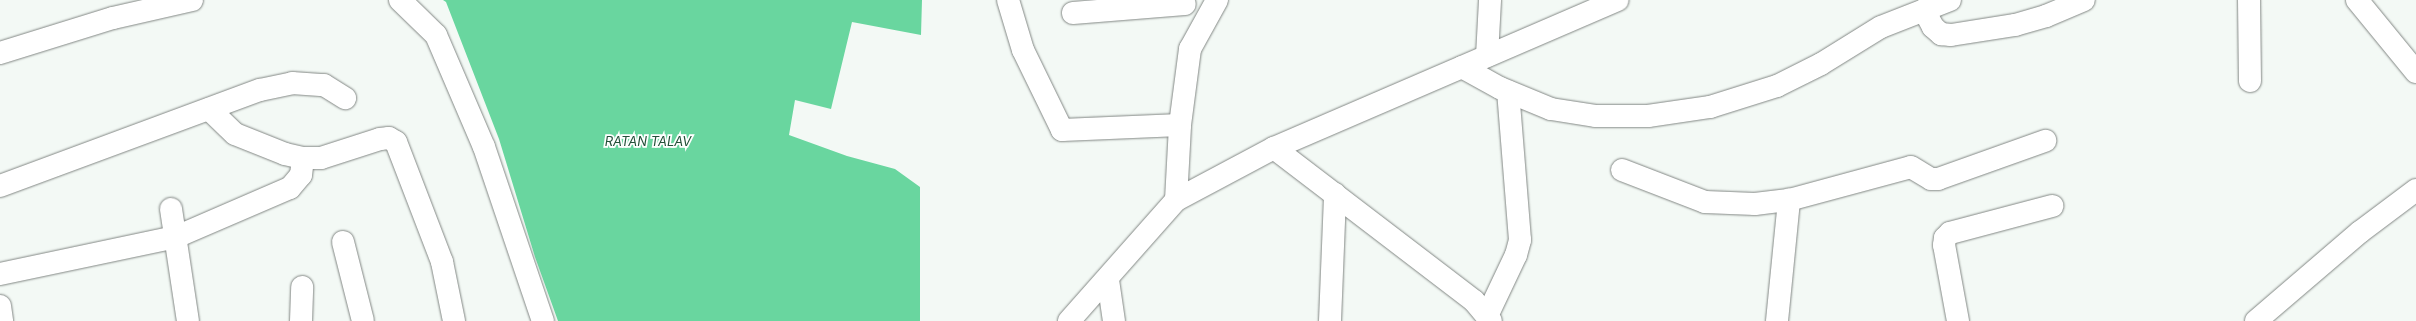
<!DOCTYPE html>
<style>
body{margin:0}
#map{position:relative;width:2416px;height:321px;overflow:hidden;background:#f3f9f5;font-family:Inter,sans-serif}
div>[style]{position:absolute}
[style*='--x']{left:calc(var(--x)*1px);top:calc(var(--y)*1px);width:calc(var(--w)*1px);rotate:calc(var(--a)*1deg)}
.water>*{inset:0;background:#69d69f}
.roads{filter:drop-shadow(0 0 1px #828784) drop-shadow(0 0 1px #828784)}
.minor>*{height:22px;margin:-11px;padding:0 11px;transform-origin:11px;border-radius:11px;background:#fff}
span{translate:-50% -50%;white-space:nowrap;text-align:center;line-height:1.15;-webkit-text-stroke:3.5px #fff;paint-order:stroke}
.water-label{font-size:13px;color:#235039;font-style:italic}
</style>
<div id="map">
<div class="water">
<div style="clip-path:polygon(443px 0,922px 0,921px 35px,852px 22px,831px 109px,795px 100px,789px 135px,847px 156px,895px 169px,920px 187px,920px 321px,558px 321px,535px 257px,499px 139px,446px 2px)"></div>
</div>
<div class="roads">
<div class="minor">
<div style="--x:400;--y:0;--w:50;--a:44.2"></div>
<div style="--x:436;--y:35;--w:122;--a:66.8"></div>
<div style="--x:484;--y:147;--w:184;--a:71.3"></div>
<div style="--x:1008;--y:0;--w:52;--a:73.3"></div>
<div style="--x:1023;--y:50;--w:89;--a:64"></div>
<div style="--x:1062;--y:130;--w:118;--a:-2.4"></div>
<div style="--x:2249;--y:0;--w:81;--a:89.3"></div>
<div style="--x:2357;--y:0;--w:93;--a:50.7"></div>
<div style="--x:1924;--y:10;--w:19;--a:62"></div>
<div style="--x:1933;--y:27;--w:11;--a:41"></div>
<div style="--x:1941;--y:34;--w:10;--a:6"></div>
<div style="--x:1951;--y:35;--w:65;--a:-8.9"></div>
<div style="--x:2015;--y:25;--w:32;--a:-16"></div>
<div style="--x:2046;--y:16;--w:41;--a:-22.8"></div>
<div style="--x:1073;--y:13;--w:112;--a:-4.6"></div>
<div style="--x:0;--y:53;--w:118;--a:-17.2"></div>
<div style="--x:113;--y:18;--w:81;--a:-12.8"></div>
<div style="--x:1487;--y:56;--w:56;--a:-86.9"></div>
<div style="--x:1462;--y:67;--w:43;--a:28.9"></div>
<div style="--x:1500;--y:88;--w:55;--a:22.4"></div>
<div style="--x:1551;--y:109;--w:46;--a:8.8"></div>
<div style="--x:1596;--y:116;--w:52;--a:0"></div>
<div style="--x:1648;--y:116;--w:63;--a:-8.3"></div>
<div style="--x:1710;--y:107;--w:70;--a:-17.4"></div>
<div style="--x:1777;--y:86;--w:49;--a:-26.6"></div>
<div style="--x:1821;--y:64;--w:70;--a:-31.7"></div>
<div style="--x:1881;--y:27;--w:74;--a:-21.4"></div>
<div style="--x:209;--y:109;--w:36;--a:44"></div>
<div style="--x:235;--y:134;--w:54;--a:21.8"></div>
<div style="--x:285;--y:154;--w:18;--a:13"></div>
<div style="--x:303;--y:158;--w:18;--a:0"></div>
<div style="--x:321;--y:158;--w:62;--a:-17.9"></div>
<div style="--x:380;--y:139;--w:9;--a:-6"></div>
<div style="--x:389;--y:138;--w:8;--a:30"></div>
<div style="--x:396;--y:142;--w:129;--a:69"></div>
<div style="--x:442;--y:262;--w:60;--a:78.5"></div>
<div style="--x:1274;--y:148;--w:252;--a:37.4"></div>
<div style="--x:1474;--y:301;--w:26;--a:50"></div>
<div style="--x:1622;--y:170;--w:89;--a:21.1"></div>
<div style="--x:1705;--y:202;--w:50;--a:2.3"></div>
<div style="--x:1755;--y:204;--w:34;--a:-7"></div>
<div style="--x:1789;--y:200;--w:126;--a:-15.1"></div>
<div style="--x:1911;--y:167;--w:23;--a:31"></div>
<div style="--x:1931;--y:179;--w:7;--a:0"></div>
<div style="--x:1938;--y:179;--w:114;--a:-19.6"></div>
<div style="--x:0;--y:186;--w:277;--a:-20.3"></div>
<div style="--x:260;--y:90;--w:33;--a:-12"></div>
<div style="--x:292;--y:83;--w:32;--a:4"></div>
<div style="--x:324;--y:85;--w:25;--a:32"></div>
<div style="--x:1176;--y:200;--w:75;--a:-86.9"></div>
<div style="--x:1180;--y:125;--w:77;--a:-82.5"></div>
<div style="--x:1190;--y:49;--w:56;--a:-61.1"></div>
<div style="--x:171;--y:209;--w:113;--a:81.4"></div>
<div style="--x:343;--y:242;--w:81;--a:75.8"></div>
<div style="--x:0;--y:274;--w:180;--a:-11.9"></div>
<div style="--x:176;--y:237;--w:124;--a:-23.3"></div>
<div style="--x:290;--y:188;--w:17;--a:-50"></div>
<div style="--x:301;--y:175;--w:17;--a:-83"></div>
<div style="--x:1108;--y:280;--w:41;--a:81.7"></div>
<div style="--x:0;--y:306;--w:15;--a:82"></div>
<div style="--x:1487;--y:316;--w:68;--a:-64.6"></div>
<div style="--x:1516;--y:255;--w:16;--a:-75"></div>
<div style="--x:1520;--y:240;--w:149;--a:-94.6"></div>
<div style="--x:301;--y:321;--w:34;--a:-88"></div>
<div style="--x:1069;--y:321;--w:162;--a:-48.5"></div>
<div style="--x:1176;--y:200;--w:111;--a:-28"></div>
<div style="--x:1274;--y:148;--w:374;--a:-23.3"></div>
<div style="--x:1330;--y:321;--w:127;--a:-87.7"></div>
<div style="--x:1777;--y:321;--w:122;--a:-84.3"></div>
<div style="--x:1958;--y:321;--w:77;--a:-100.4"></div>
<div style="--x:1944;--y:245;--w:7;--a:-82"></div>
<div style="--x:1945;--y:238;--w:7;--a:-45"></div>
<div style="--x:1950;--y:233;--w:106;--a:-14.8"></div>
<div style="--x:2256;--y:321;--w:137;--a:-40.6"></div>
<div style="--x:2360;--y:232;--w:70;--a:-36.9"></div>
</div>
</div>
<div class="water-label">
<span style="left:648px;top:141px">RATAN TALAV</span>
</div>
</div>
